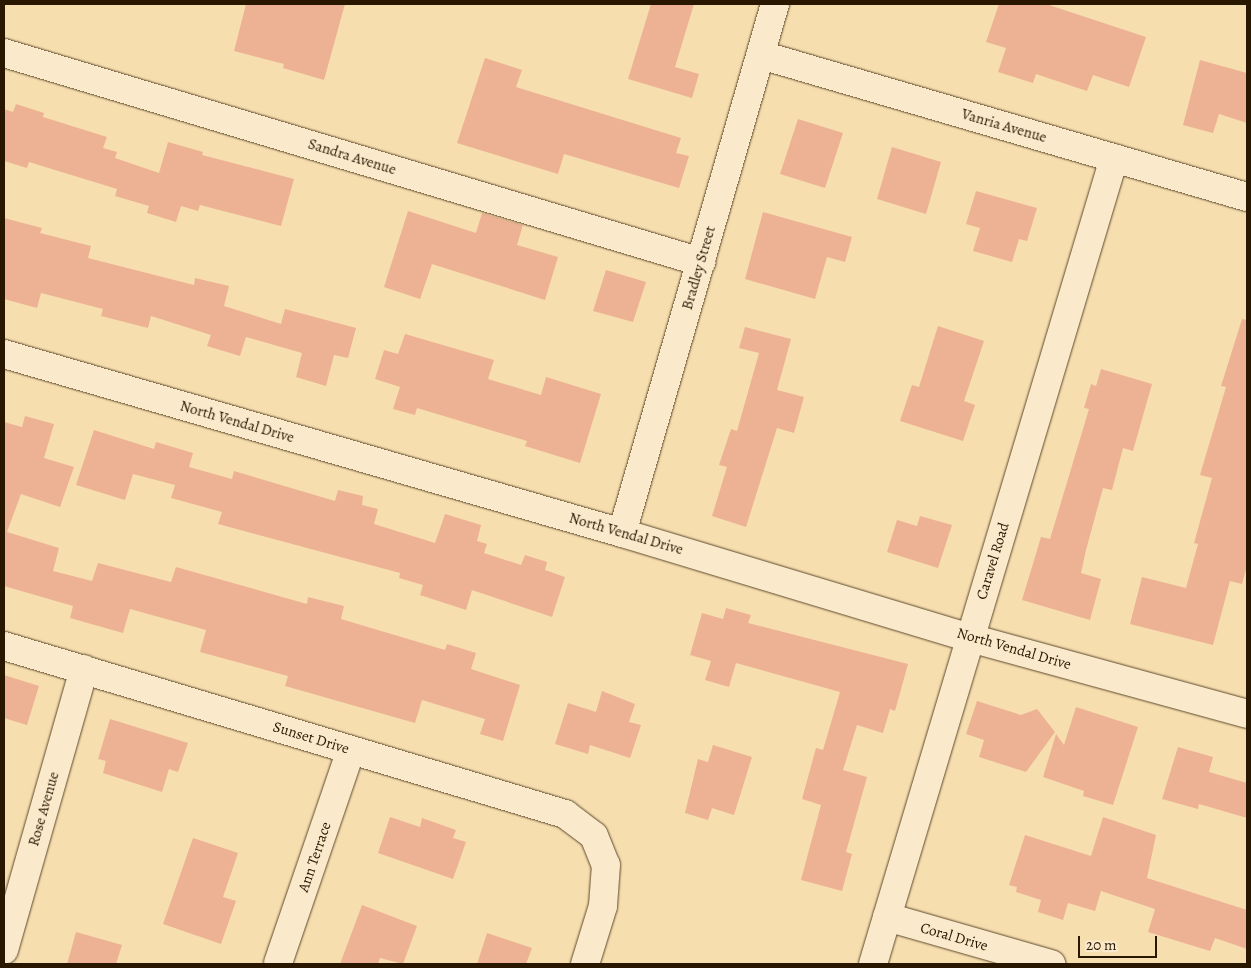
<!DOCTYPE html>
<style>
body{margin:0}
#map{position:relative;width:1251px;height:968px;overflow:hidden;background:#f7deaf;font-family:Alegreya,serif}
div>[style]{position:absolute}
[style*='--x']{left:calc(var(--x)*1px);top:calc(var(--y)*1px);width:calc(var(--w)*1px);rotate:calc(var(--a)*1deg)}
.building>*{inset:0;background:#edb294}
.roads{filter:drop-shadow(0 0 1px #5d492c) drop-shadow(0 0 1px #5d492c)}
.minor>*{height:28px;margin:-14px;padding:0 14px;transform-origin:14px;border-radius:14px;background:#faeacb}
span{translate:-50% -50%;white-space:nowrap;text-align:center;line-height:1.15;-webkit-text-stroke:4px #faeacb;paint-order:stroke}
.street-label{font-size:15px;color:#2a1700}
.frame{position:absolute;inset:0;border:5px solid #2a1700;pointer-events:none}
.scale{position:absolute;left:1078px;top:936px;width:79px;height:22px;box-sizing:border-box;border:2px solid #2a1700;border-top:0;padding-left:6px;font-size:15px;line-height:18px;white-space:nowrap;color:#2a1700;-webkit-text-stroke:4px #faeacb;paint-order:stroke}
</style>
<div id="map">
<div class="building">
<div style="clip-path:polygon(246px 4px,345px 4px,324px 80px,283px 68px,284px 64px,234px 51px)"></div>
<div style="clip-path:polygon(651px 4px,694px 4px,675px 67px,699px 74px,692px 98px,628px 79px)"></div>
<div style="clip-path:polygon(999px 4px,1046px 4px,1146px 37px,1129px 87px,1093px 75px,1087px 91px,1036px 74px,1033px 83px,998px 72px,1006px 48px,986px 42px)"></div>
<div style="clip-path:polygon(485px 58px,522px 70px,516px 87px,681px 138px,676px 153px,689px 156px,679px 188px,564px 154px,558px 174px,457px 143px)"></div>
<div style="clip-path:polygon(1200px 60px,1247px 73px,1247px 123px,1219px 114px,1213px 133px,1183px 125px)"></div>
<div style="clip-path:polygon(16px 104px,44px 113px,43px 117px,107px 137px,103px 148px,117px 152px,115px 158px,159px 173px,168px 142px,203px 152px,202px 155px,294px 179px,281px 226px,200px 205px,198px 211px,181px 206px,176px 222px,147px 213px,149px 206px,115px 196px,117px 189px,29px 162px,27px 168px,4px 161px,4px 109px,13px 112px)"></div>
<div style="clip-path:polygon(798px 119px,843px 133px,825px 188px,780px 174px)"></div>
<div style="clip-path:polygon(892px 147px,941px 162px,926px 214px,877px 199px)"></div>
<div style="clip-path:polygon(976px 191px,1037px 208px,1027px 241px,1019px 239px,1012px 262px,973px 251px,980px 228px,966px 224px)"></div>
<div style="clip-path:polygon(408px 211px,476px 233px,482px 213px,523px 225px,517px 245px,558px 257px,545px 300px,432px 264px,420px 299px,384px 287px)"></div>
<div style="clip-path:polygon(763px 212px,852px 237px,845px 262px,827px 257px,815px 299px,745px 279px)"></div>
<div style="clip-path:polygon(4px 218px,42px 228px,40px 233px,91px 246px,88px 258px,194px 285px,195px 278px,229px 286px,224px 306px,281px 324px,285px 309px,356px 328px,348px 358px,334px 355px,326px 386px,296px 377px,302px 353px,246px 337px,240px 356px,207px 346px,211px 335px,151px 316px,148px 328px,101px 316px,103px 309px,41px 293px,37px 308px,4px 299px)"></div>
<div style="clip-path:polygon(606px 270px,646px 282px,633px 322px,593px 311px)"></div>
<div style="clip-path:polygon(1242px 319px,1247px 320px,1247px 566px,1242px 584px,1230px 581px,1213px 645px,1130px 624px,1142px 577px,1186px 588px,1198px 544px,1194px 543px,1212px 478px,1200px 475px,1226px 387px,1221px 386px)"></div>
<div style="clip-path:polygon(938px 326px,984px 341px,964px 401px,975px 405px,963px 441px,900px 421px,912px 385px,919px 387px)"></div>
<div style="clip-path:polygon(745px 327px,791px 339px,777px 390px,804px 397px,794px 433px,777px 428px,746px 527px,712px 516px,727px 467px,719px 465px,731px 429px,737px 431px,759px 353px,739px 348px)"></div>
<div style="clip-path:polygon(405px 334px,494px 360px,488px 379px,541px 395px,546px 377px,601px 394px,580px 463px,525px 446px,527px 441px,417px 408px,415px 415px,393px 409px,400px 387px,375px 379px,384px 350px,398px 354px)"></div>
<div style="clip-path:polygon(1101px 369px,1152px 384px,1133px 451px,1123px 448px,1112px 490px,1103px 488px,1086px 550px,1081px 573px,1101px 579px,1090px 620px,1022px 600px,1041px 537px,1050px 539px,1089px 409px,1084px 408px,1091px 384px,1096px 386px)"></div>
<div style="clip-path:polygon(25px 416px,54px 424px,44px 458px,74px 467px,60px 507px,21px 494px,7px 532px,59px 548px,53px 571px,92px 581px,98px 563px,171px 582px,176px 567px,307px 604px,308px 597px,344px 606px,341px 619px,445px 650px,447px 644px,476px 653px,471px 669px,520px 685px,503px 741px,480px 734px,485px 719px,422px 700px,415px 723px,285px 686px,288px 676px,200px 652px,206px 630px,130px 609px,123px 633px,70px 618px,73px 606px,4px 586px,4px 422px,22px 427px)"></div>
<div style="clip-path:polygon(94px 430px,154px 449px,156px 442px,193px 453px,189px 467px,232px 479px,234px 471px,335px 501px,338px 490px,363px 496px,362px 505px,378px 509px,374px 524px,435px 543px,445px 514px,481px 525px,477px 541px,487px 544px,484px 553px,521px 565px,525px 555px,547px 562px,545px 570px,565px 577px,552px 617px,472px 590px,466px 610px,420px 595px,423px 585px,399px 578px,400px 573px,218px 524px,222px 512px,171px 498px,175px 485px,133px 474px,125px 500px,76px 485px)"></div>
<div style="clip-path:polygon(920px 516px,952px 525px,938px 568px,887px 552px,897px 520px,917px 526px)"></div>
<div style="clip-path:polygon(726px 608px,751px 615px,748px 623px,908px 664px,895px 711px,890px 709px,883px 733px,857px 725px,843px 770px,867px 777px,846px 852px,852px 854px,842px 891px,801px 880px,821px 805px,802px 799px,816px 748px,823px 750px,840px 692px,736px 663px,729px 687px,705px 680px,711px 661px,690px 655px,702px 613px,723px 619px)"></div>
<div style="clip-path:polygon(4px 675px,39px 686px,27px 725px,4px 718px)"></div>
<div style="clip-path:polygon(602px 691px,635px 704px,629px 722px,641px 725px,630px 758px,590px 745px,588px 754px,555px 744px,568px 703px,596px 712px)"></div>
<div style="clip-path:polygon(977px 701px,1021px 715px,1037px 709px,1055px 732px,1026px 772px,979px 757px,984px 740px,966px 734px)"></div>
<div style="clip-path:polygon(1076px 707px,1138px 727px,1113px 805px,1083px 796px,1084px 791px,1043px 777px,1056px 734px,1064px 745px)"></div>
<div style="clip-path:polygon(110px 719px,188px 743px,178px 772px,169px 769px,162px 792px,103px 773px,106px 761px,98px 759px)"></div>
<div style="clip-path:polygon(713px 745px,752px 757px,734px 815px,712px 808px,708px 820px,685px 813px,698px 759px,708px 762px)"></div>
<div style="clip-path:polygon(1178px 747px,1213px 757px,1209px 772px,1247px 783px,1247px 818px,1199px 804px,1198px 809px,1162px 799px)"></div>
<div style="clip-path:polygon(390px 817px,420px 827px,422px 818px,456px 830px,453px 838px,466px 842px,453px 879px,378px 853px)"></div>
<div style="clip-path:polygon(1103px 817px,1156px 835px,1147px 878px,1247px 910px,1247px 949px,1215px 938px,1210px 951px,1148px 932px,1155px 909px,1101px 891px,1095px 911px,1068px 903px,1063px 920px,1038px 912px,1041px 900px,1016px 892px,1017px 887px,1009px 885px,1025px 835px,1091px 856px)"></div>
<div style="clip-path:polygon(193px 838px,238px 853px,223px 897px,236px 901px,221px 944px,163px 924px)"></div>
<div style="clip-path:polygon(362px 905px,417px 926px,403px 964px,380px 958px,378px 964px,340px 964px)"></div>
<div style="clip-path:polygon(76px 932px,122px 945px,116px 964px,67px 964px)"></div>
<div style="clip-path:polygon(487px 933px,532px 948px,526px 964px,477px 964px)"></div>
</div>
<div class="roads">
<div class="minor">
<div style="--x:4;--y:53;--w:728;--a:16.69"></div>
<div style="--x:761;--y:55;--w:506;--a:16.29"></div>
<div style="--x:4;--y:354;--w:643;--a:16.15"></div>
<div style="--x:622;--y:533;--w:363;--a:16.8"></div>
<div style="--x:970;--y:638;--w:287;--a:15.3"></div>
<div style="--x:622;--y:533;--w:551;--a:-73.87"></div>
<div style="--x:4;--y:646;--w:586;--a:16.67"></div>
<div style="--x:565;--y:814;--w:36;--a:37"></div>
<div style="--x:594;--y:836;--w:31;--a:68"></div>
<div style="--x:606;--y:865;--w:41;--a:94.2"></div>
<div style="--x:603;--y:906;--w:61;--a:107.2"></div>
<div style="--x:887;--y:917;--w:171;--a:16"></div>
<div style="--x:4;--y:950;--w:292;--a:-74.1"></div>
<div style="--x:278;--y:963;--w:225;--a:-71.1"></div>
<div style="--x:873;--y:964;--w:841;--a:-73.35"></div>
</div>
</div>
<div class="street-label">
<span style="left:1004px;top:126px;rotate:16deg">Vanria Avenue</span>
<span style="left:352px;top:157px;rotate:17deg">Sandra Avenue</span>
<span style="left:699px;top:268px;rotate:-74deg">Bradley Street</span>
<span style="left:237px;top:422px;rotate:16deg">North Vendal Drive</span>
<span style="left:626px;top:534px;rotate:16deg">North Vendal Drive</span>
<span style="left:993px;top:561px;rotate:-73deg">Caravel Road</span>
<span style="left:1014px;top:649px;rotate:16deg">North Vendal Drive</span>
<span style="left:311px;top:738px;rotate:17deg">Sunset Drive</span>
<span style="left:44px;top:809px;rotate:-74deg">Rose Avenue</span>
<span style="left:315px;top:857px;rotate:-71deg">Ann Terrace</span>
<span style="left:954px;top:937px;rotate:16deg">Coral Drive</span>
</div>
<div class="frame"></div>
<div class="scale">20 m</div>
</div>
